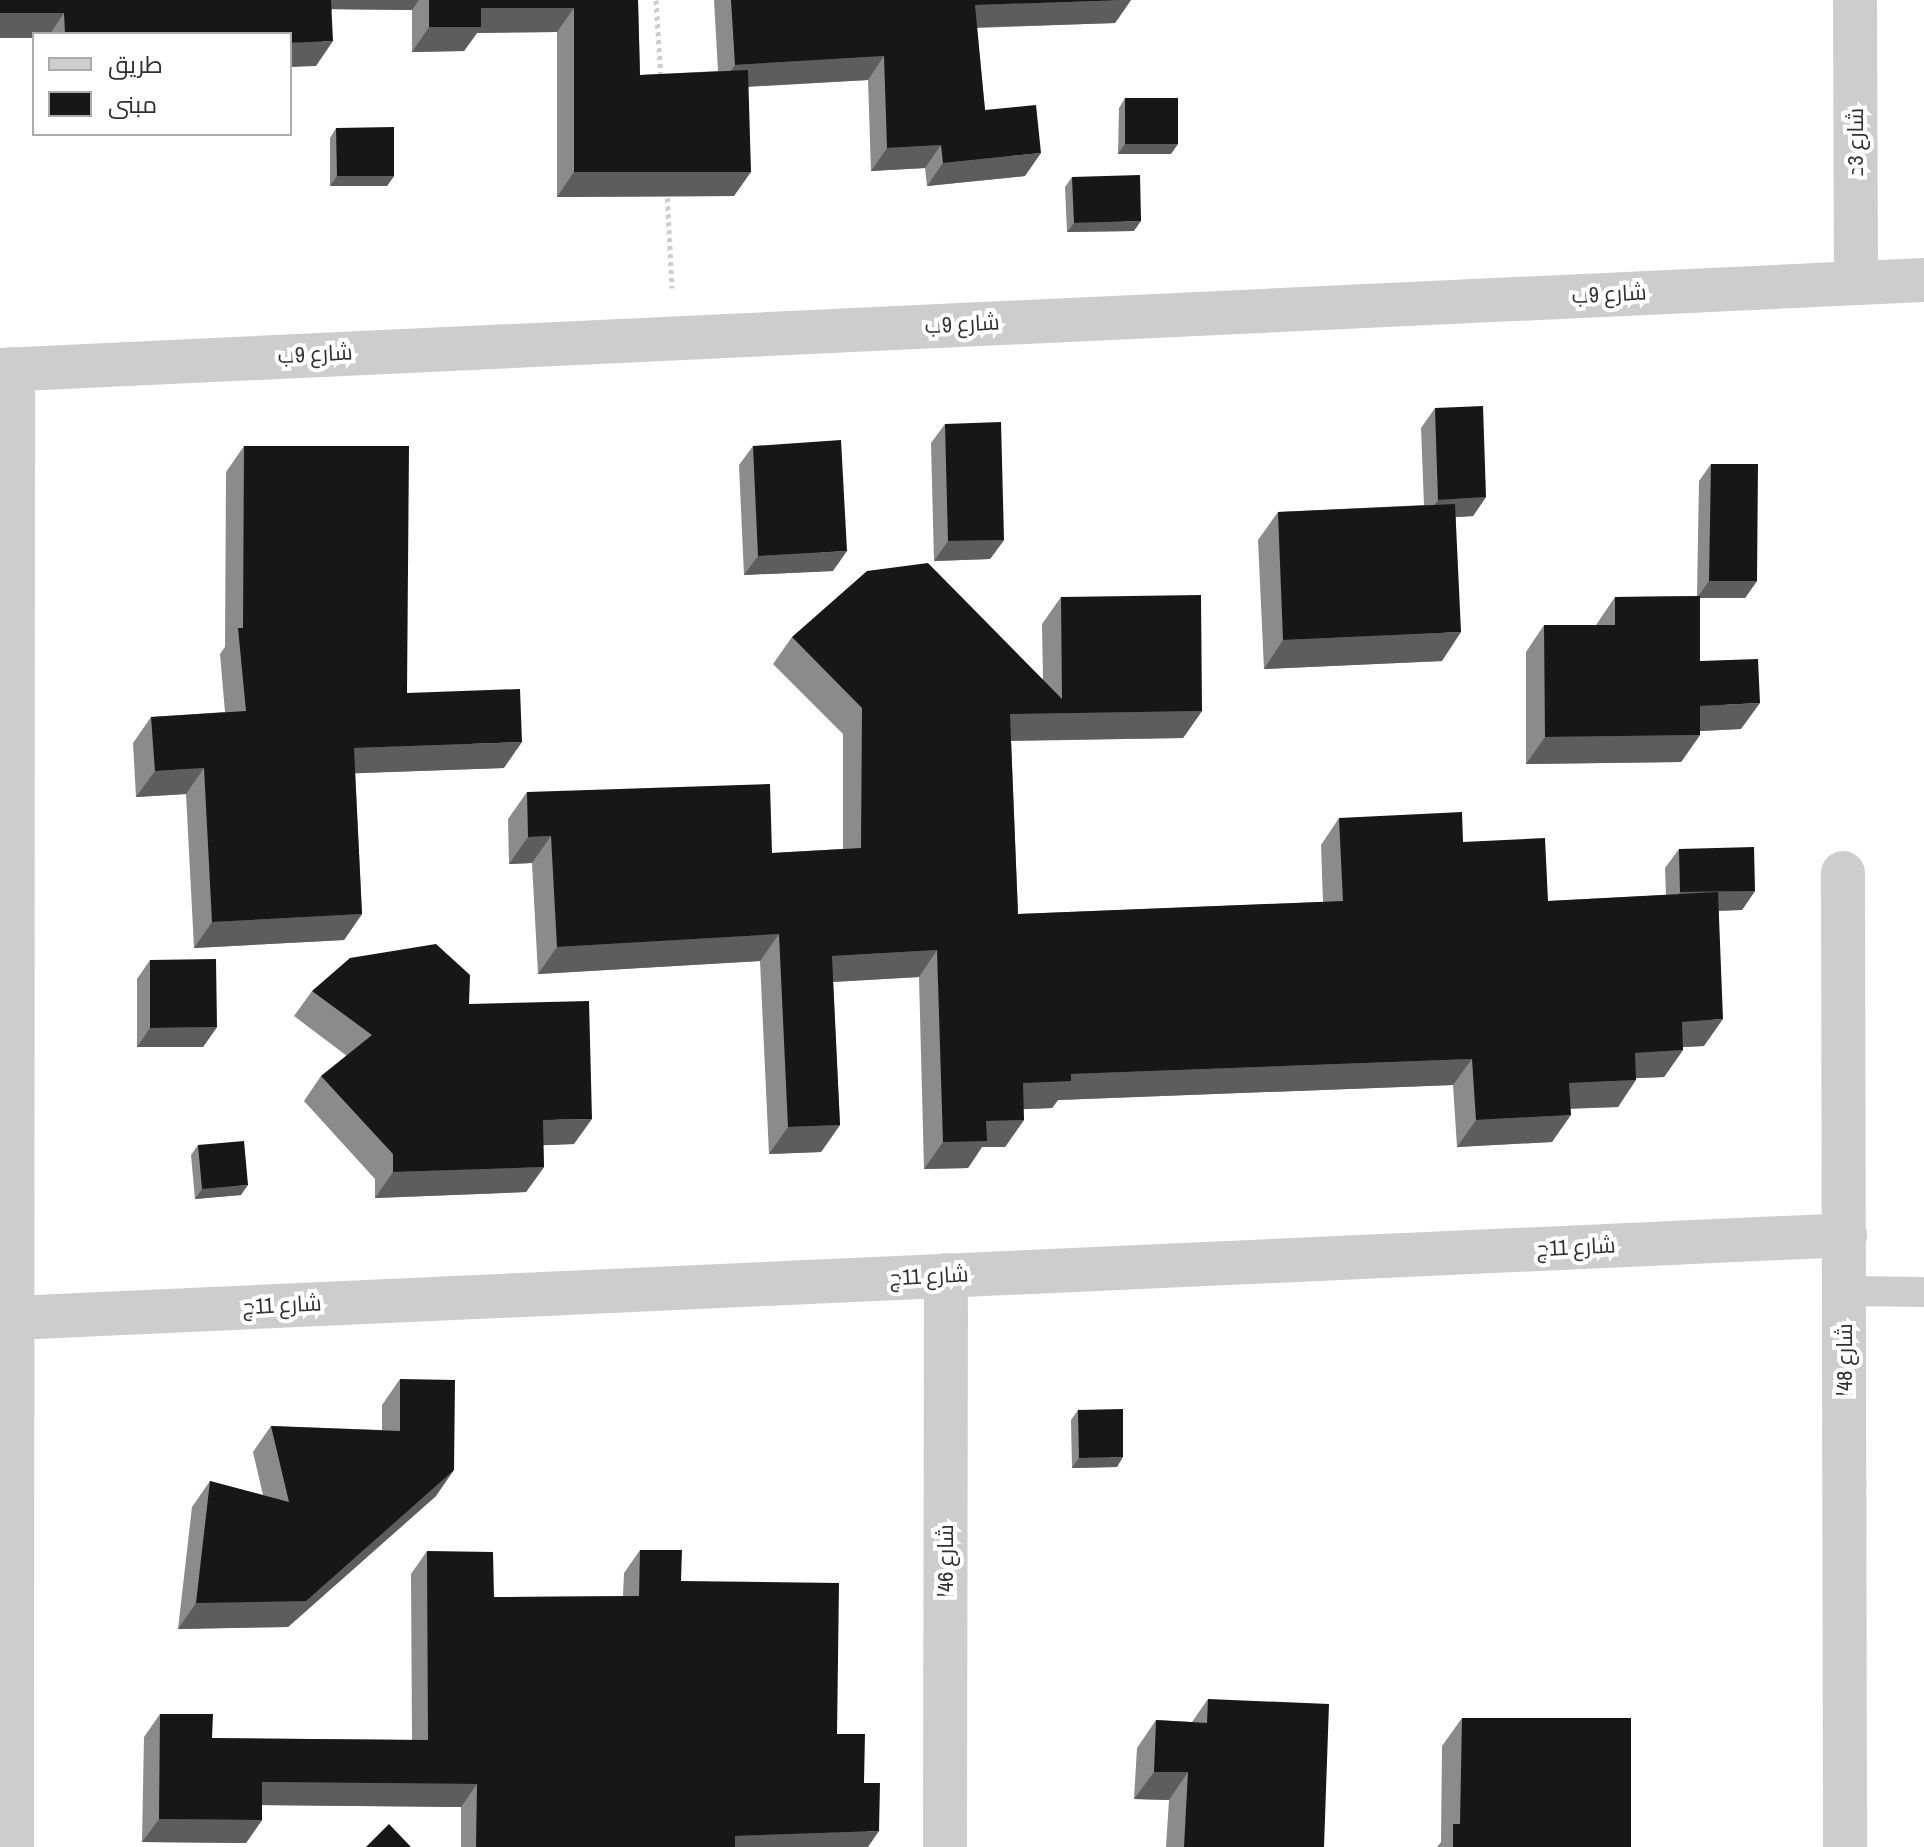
<!DOCTYPE html>
<meta charset="utf-8">
<style>
body{margin:0}
#map{position:relative;width:1924px;height:1847px;overflow:hidden;background:#fff;font-family:"Archivo Narrow",Cairo,sans-serif}
div>[style]{position:absolute}
[style*='--x']{left:calc(var(--x)*1px);top:calc(var(--y)*1px);width:calc(var(--w)*1px);rotate:calc(var(--a)*1deg)}
.path>*{height:5px;margin-top:-2.5px;transform-origin:0;background:repeating-linear-gradient(90deg,#cdcdcd 0 4px,transparent 0 8px)}
.lane>*{height:30px;margin:-15px;padding:0 15px;transform-origin:15px;border-radius:15px;background:#cdcdcd}
.street>*{height:44px;margin:-22px;padding:0 22px;transform-origin:22px;border-radius:22px;background:#cdcdcd}
.wall>*{inset:0;background:#8b8b8b}
.shaded-wall>*{inset:0;background:#5d5d5d}
.building>*{inset:0;background:#171717}
span{translate:-50% -50%;white-space:nowrap;text-align:center;line-height:1.15;-webkit-text-stroke:8px #fff;paint-order:stroke}
.street-label{font-size:22px;color:#303030}
.legend{position:absolute;left:32px;top:32px;width:260px;height:104px;box-sizing:border-box;background:#fff;border:2px solid #acacac;margin:0;padding:10px 14px;list-style:none;font-size:24px;color:#303030}
.legend li{display:flex;align-items:center;gap:16px;height:40px}
.legend b{width:40px;border:2px solid #acacac}
</style>
<div id="map">
<div class="path">
<div style="--x:656;--y:0;--w:80;--a:86.4"></div>
<div style="--x:667;--y:190;--w:98;--a:87.1"></div>
</div>
<div class="lane">
<div style="--x:1845;--y:1291;--w:79;--a:0.7"></div>
</div>
<div class="street">
<div style="--x:1855;--y:0;--w:283;--a:89.8"></div>
<div style="--x:0;--y:370;--w:1926;--a:-2.68"></div>
<div style="--x:1843;--y:873;--w:974;--a:89.88"></div>
<div style="--x:13;--y:1318;--w:1834;--a:-2.59"></div>
<div style="--x:12;--y:1847;--w:1478;--a:-89.96"></div>
<div style="--x:945;--y:1847;--w:572;--a:-89.9"></div>
</div>
<div class="wall">
<div style="clip-path:polygon(0 0,638px 0,640px 75px,718px 71px,714px 0,1131px 0,1115px 23px,977px 28px,985px 110px,1025px 176px,927px 186px,925px 168px,871px 171px,868px 80px,748px 87px,734px 196px,557px 197px,557px 32px,477px 33px,464px 51px,412px 52px,412px 10px,332px 9px,316px 66px,290px 34px,34px 34px,34px 38px,0 38px)"></div>
<div style="clip-path:polygon(1125px 98px,1171px 154px,1118px 154px,1119px 108px)"></div>
<div style="clip-path:polygon(336px 128px,394px 176px,387px 186px,330px 186px,330px 138px)"></div>
<div style="clip-path:polygon(1072px 177px,1134px 231px,1067px 232px,1065px 187px)"></div>
<div style="clip-path:polygon(1435px 408px,1486px 497px,1473px 516px,1456px 517px,1442px 661px,1264px 669px,1258px 540px,1278px 512px,1424px 505px,1421px 428px)"></div>
<div style="clip-path:polygon(945px 424px,1004px 540px,990px 559px,934px 561px,931px 443px)"></div>
<div style="clip-path:polygon(244px 446px,407px 693px,504px 768px,355px 773px,362px 914px,344px 940px,194px 948px,186px 794px,136px 797px,133px 743px,151px 717px,225px 712px,220px 654px,225px 647px,226px 472px)"></div>
<div style="clip-path:polygon(753px 446px,833px 571px,744px 575px,739px 465px)"></div>
<div style="clip-path:polygon(1711px 464px,1757px 581px,1745px 598px,1700px 598px,1700px 661px,1741px 729px,1700px 731px,1700px 735px,1681px 762px,1526px 764px,1526px 652px,1544px 625px,1596px 625px,1615px 597px,1697px 596px,1699px 481px)"></div>
<div style="clip-path:polygon(1061px 597px,1202px 711px,1183px 738px,1011px 741px,1018px 914px,1323px 902px,1321px 845px,1339px 818px,1463px 842px,1548px 901px,1666px 895px,1665px 868px,1679px 849px,1755px 891px,1742px 910px,1719px 911px,1704px 1046px,1683px 1047px,1683px 1050px,1664px 1077px,1636px 1078px,1618px 1107px,1570px 1109px,1552px 1142px,1457px 1147px,1453px 1085px,1058px 1100px,1052px 1108px,1023px 1109px,1024px 1120px,1005px 1147px,982px 1147px,968px 1168px,924px 1169px,919px 977px,833px 982px,840px 1125px,821px 1152px,769px 1154px,760px 961px,538px 974px,532px 863px,509px 864px,508px 819px,527px 792px,772px 853px,843px 849px,843px 734px,773px 664px,792px 637px,1043px 679px,1042px 624px)"></div>
<div style="clip-path:polygon(150px 960px,217px 1027px,203px 1047px,137px 1047px,137px 979px)"></div>
<div style="clip-path:polygon(312px 991px,469px 1004px,574px 1144px,543px 1145px,544px 1167px,526px 1192px,375px 1198px,375px 1179px,304px 1101px,321px 1076px,347px 1056px,294px 1016px)"></div>
<div style="clip-path:polygon(198px 1145px,241px 1195px,195px 1199px,191px 1155px)"></div>
<div style="clip-path:polygon(400px 1379px,436px 1496px,288px 1627px,178px 1629px,192px 1507px,210px 1481px,263px 1495px,253px 1452px,271px 1426px,382px 1430px,382px 1405px)"></div>
<div style="clip-path:polygon(1078px 1410px,1117px 1467px,1072px 1468px,1071px 1420px)"></div>
<div style="clip-path:polygon(640px 1550px,681px 1581px,837px 1734px,864px 1783px,868px 1847px,461px 1847px,461px 1807px,262px 1805px,262px 1820px,246px 1843px,142px 1842px,144px 1737px,160px 1714px,212px 1738px,412px 1740px,411px 1574px,427px 1551px,494px 1597px,623px 1596px,624px 1573px)"></div>
<div style="clip-path:polygon(1208px 1699px,1324px 1847px,1166px 1847px,1169px 1800px,1134px 1799px,1137px 1748px,1156px 1720px,1192px 1722px)"></div>
<div style="clip-path:polygon(1462px 1718px,1631px 1847px,1437px 1847px,1441px 1842px,1442px 1746px)"></div>
</div>
<div class="shaded-wall">
<div style="clip-path:polygon(320px 0,419px 0,412px 10px,313px 9px)"></div>
<div style="clip-path:polygon(1131px 0,1115px 23px,959px 28px,975px 5px)"></div>
<div style="clip-path:polygon(481px 8px,574px 8px,557px 32px,477px 33px,464px 51px,412px 52px,429px 27px)"></div>
<div style="clip-path:polygon(0 13px,64px 13px,50px 34px,34px 34px,34px 38px,0 38px)"></div>
<div style="clip-path:polygon(333px 41px,316px 66px,290px 67px,290px 43px)"></div>
<div style="clip-path:polygon(884px 56px,868px 80px,719px 88px,735px 65px)"></div>
<div style="clip-path:polygon(1125px 144px,1178px 144px,1171px 154px,1118px 154px)"></div>
<div style="clip-path:polygon(941px 145px,925px 168px,871px 171px,887px 148px)"></div>
<div style="clip-path:polygon(1041px 153px,1025px 176px,927px 186px,943px 163px)"></div>
<div style="clip-path:polygon(574px 172px,751px 172px,734px 196px,557px 197px)"></div>
<div style="clip-path:polygon(337px 176px,394px 176px,387px 186px,330px 186px)"></div>
<div style="clip-path:polygon(1141px 221px,1134px 231px,1067px 232px,1074px 223px)"></div>
<div style="clip-path:polygon(1486px 497px,1473px 516px,1424px 519px,1438px 500px)"></div>
<div style="clip-path:polygon(1004px 540px,990px 559px,934px 561px,948px 541px)"></div>
<div style="clip-path:polygon(847px 551px,833px 571px,744px 575px,758px 556px)"></div>
<div style="clip-path:polygon(1709px 581px,1757px 581px,1745px 598px,1697px 598px)"></div>
<div style="clip-path:polygon(1461px 632px,1442px 661px,1264px 669px,1283px 640px)"></div>
<div style="clip-path:polygon(1760px 703px,1741px 729px,1681px 732px,1700px 706px)"></div>
<div style="clip-path:polygon(1202px 711px,1183px 738px,992px 741px,1010px 714px)"></div>
<div style="clip-path:polygon(1700px 735px,1681px 762px,1526px 764px,1545px 737px)"></div>
<div style="clip-path:polygon(522px 742px,504px 768px,336px 774px,354px 748px)"></div>
<div style="clip-path:polygon(204px 768px,186px 794px,136px 797px,155px 771px)"></div>
<div style="clip-path:polygon(551px 836px,532px 863px,509px 864px,528px 837px)"></div>
<div style="clip-path:polygon(1755px 891px,1742px 910px,1666px 912px,1680px 892px)"></div>
<div style="clip-path:polygon(362px 914px,344px 940px,194px 948px,212px 922px)"></div>
<div style="clip-path:polygon(779px 934px,760px 961px,538px 974px,557px 947px)"></div>
<div style="clip-path:polygon(937px 950px,919px 977px,813px 983px,832px 956px)"></div>
<div style="clip-path:polygon(1723px 1019px,1704px 1046px,1663px 1048px,1682px 1022px)"></div>
<div style="clip-path:polygon(217px 1027px,203px 1047px,137px 1047px,150px 1028px)"></div>
<div style="clip-path:polygon(1683px 1050px,1664px 1077px,1616px 1079px,1635px 1053px)"></div>
<div style="clip-path:polygon(1472px 1059px,1453px 1085px,1058px 1100px,1052px 1108px,1004px 1110px,1023px 1083px,1071px 1074px)"></div>
<div style="clip-path:polygon(1636px 1080px,1618px 1107px,1550px 1109px,1569px 1083px)"></div>
<div style="clip-path:polygon(1571px 1115px,1552px 1142px,1457px 1147px,1476px 1120px)"></div>
<div style="clip-path:polygon(592px 1119px,574px 1144px,525px 1146px,543px 1120px)"></div>
<div style="clip-path:polygon(1024px 1120px,1005px 1147px,982px 1147px,968px 1168px,924px 1169px,943px 1142px,986px 1121px)"></div>
<div style="clip-path:polygon(840px 1125px,821px 1152px,769px 1154px,788px 1127px)"></div>
<div style="clip-path:polygon(544px 1167px,526px 1192px,375px 1198px,393px 1172px)"></div>
<div style="clip-path:polygon(248px 1185px,241px 1195px,195px 1199px,202px 1189px)"></div>
<div style="clip-path:polygon(1123px 1457px,1117px 1467px,1072px 1468px,1079px 1458px)"></div>
<div style="clip-path:polygon(454px 1470px,436px 1496px,288px 1627px,178px 1629px,196px 1603px)"></div>
<div style="clip-path:polygon(1154px 1772px,1188px 1772px,1169px 1800px,1134px 1799px)"></div>
<div style="clip-path:polygon(262px 1782px,477px 1784px,461px 1807px,246px 1805px)"></div>
<div style="clip-path:polygon(159px 1819px,262px 1820px,246px 1843px,142px 1842px)"></div>
<div style="clip-path:polygon(879px 1831px,868px 1847px,728px 1847px,735px 1836px)"></div>
</div>
<div class="building">
<div style="clip-path:polygon(0 0,331px 0,333px 41px,290px 43px,290px 34px,65px 34px,64px 13px,0 13px)"></div>
<div style="clip-path:polygon(429px 0,638px 0,640px 75px,748px 70px,751px 172px,574px 172px,574px 8px,481px 8px,481px 27px,429px 27px)"></div>
<div style="clip-path:polygon(731px 0,1126px 0,975px 5px,985px 110px,1036px 105px,1041px 153px,943px 163px,941px 145px,887px 148px,884px 56px,735px 65px)"></div>
<div style="clip-path:polygon(1125px 98px,1178px 98px,1178px 144px,1125px 144px)"></div>
<div style="clip-path:polygon(394px 127px,394px 176px,337px 176px,336px 128px)"></div>
<div style="clip-path:polygon(1140px 175px,1141px 221px,1074px 223px,1072px 177px)"></div>
<div style="clip-path:polygon(1483px 406px,1486px 497px,1438px 500px,1435px 408px)"></div>
<div style="clip-path:polygon(1001px 422px,1004px 540px,948px 541px,945px 424px)"></div>
<div style="clip-path:polygon(841px 440px,847px 551px,758px 556px,753px 446px)"></div>
<div style="clip-path:polygon(244px 446px,409px 446px,407px 693px,520px 689px,522px 742px,354px 748px,362px 914px,212px 922px,204px 768px,155px 771px,151px 717px,246px 711px,238px 628px,243px 628px)"></div>
<div style="clip-path:polygon(1711px 464px,1758px 464px,1757px 581px,1709px 581px)"></div>
<div style="clip-path:polygon(1455px 504px,1461px 632px,1283px 640px,1278px 512px)"></div>
<div style="clip-path:polygon(928px 563px,1062px 699px,1061px 597px,1201px 595px,1202px 711px,1010px 714px,1018px 914px,1343px 901px,1339px 818px,1462px 812px,1463px 842px,1545px 838px,1548px 901px,1718px 892px,1723px 1019px,1682px 1022px,1683px 1050px,1635px 1053px,1636px 1080px,1569px 1083px,1571px 1115px,1476px 1120px,1472px 1059px,1071px 1074px,1071px 1081px,1023px 1083px,1024px 1120px,986px 1121px,987px 1141px,943px 1142px,937px 950px,832px 956px,840px 1125px,788px 1127px,779px 934px,557px 947px,551px 836px,528px 837px,527px 792px,770px 784px,772px 853px,861px 848px,862px 708px,792px 637px,867px 571px)"></div>
<div style="clip-path:polygon(1700px 596px,1700px 661px,1758px 659px,1760px 703px,1700px 706px,1700px 735px,1545px 737px,1544px 625px,1615px 625px,1615px 597px)"></div>
<div style="clip-path:polygon(1754px 847px,1755px 891px,1680px 892px,1679px 849px)"></div>
<div style="clip-path:polygon(436px 944px,470px 975px,469px 1004px,589px 1001px,592px 1119px,543px 1120px,544px 1167px,393px 1172px,393px 1154px,321px 1076px,372px 1035px,312px 991px,350px 958px)"></div>
<div style="clip-path:polygon(216px 959px,217px 1027px,150px 1028px,150px 960px)"></div>
<div style="clip-path:polygon(244px 1141px,248px 1185px,202px 1189px,198px 1145px)"></div>
<div style="clip-path:polygon(400px 1379px,455px 1380px,454px 1470px,306px 1601px,196px 1603px,210px 1481px,289px 1502px,271px 1426px,400px 1431px)"></div>
<div style="clip-path:polygon(1123px 1409px,1123px 1457px,1079px 1458px,1078px 1410px)"></div>
<div style="clip-path:polygon(640px 1550px,682px 1550px,681px 1581px,839px 1583px,837px 1734px,865px 1734px,864px 1783px,880px 1783px,879px 1831px,735px 1836px,735px 1847px,476px 1847px,477px 1784px,262px 1782px,262px 1820px,159px 1819px,160px 1714px,213px 1714px,212px 1738px,428px 1740px,427px 1551px,493px 1552px,494px 1597px,639px 1596px)"></div>
<div style="clip-path:polygon(1208px 1699px,1329px 1704px,1324px 1847px,1184px 1847px,1188px 1772px,1154px 1772px,1156px 1720px,1207px 1723px)"></div>
<div style="clip-path:polygon(1462px 1718px,1631px 1718px,1631px 1847px,1453px 1847px,1453px 1824px,1460px 1824px)"></div>
<div style="clip-path:polygon(389px 1824px,411px 1847px,366px 1847px)"></div>
</div>
<div class="street-label">
<span style="left:1856px;top:142px;rotate:-90deg">شارع 3د</span>
<span style="left:1609px;top:294px;rotate:-3deg">شارع 9ب</span>
<span style="left:962px;top:324px;rotate:-3deg">شارع 9ب</span>
<span style="left:315px;top:354px;rotate:-3deg">شارع 9ب</span>
<span style="left:1576px;top:1247px;rotate:-3deg">شارع 11ج</span>
<span style="left:929px;top:1276px;rotate:-3deg">شارع 11ج</span>
<span style="left:282px;top:1305px;rotate:-3deg">شارع 11ج</span>
<span style="left:1845px;top:1360px;rotate:-90deg">شارع 48ا</span>
<span style="left:946px;top:1561px;rotate:-90deg">شارع 46ا</span>
</div>
<ul class="legend">
<li><b style="height:10px;background:#cdcdcd"></b>طريق</li>
<li><b style="height:22px;background:#171717"></b>مبنى</li>
</ul>
</div>
